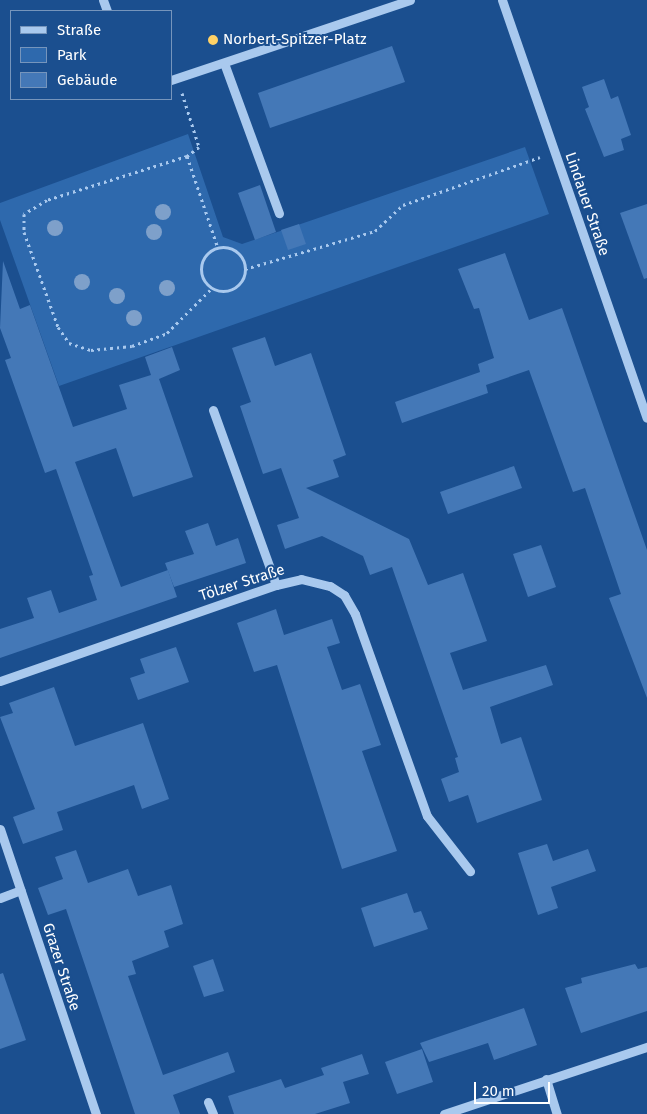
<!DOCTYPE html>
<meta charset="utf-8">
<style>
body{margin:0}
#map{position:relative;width:647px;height:1114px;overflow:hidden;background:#1b4f8f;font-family:"Fira Sans",sans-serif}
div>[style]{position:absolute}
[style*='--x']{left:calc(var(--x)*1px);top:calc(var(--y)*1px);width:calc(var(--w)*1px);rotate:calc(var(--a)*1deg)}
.green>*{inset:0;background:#2e69ad}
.building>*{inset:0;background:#4478b7}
.path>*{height:3px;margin-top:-1.5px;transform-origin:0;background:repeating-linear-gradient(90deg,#a9c9ee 0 2.5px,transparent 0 6.5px)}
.path>.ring{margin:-1.5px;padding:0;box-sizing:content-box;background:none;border:3px solid #a9c9ee;border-radius:50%}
.minor>*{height:9px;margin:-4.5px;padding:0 4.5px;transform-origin:4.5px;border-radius:4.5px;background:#a9c9ee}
.trees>*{width:16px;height:16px;margin:-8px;border-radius:50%;background:#7ea0ca}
.dots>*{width:14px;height:14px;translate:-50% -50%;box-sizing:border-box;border:2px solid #1b4f8f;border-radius:50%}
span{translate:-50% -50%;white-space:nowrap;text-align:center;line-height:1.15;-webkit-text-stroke:4px #1b4f8f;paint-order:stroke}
.poi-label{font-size:15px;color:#fff}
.left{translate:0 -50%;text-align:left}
.street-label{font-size:15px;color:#fff}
.legend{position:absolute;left:10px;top:10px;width:162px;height:90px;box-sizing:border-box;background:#1b4f8f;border:1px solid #7695bc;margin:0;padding:6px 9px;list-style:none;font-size:15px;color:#fff}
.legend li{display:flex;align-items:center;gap:10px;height:25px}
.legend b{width:25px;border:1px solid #7695bc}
.scale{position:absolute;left:474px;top:1082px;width:76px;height:22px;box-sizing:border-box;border:2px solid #fff;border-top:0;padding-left:6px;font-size:15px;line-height:18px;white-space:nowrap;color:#fff;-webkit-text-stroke:4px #1b4f8f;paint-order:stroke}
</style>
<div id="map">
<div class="green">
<div style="clip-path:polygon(188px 134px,223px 237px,242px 244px,525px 147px,549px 214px,59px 386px,0 220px,0 203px)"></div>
</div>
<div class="building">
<div style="clip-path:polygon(392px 46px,405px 82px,270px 128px,258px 93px)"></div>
<div style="clip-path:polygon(604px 79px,611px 99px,618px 96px,631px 135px,621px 139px,624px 150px,604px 157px,585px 109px,589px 107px,582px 87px)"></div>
<div style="clip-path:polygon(260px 185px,276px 232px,255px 240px,238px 193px)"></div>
<div style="clip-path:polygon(647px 204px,647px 278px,644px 279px,620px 213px)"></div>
<div style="clip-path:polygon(299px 224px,306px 244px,288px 250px,281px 230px)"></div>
<div style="clip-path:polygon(505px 253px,529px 320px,562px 308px,647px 550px,647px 698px,609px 598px,621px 594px,585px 488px,573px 492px,529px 370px,486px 385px,488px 393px,402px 423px,395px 402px,480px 372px,478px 364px,494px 358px,479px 308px,474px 309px,458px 269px)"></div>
<div style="clip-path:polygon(3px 261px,20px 309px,30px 305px,73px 427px,127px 409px,119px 385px,151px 375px,145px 357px,172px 347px,180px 370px,159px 379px,193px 477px,133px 497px,116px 448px,75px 462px,121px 587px,168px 570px,177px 597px,0 658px,0 629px,34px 618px,27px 598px,51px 590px,59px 613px,97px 600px,89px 576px,93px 575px,56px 469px,45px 473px,5px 360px,11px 358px,0 328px)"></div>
<div style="clip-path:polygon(265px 337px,275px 366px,311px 353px,346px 455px,333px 460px,339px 477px,306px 488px,409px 539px,428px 585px,463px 573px,487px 641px,450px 653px,463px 690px,546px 665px,553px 685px,490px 707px,501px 744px,521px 737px,542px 800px,477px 823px,468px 795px,449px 802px,441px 779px,459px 772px,455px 758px,458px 757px,392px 567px,370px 575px,363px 556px,322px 536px,285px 549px,277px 525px,299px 518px,281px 468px,263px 474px,240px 406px,251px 402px,232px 348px)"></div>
<div style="clip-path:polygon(514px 466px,522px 488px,448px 514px,440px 492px)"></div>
<div style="clip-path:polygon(208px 523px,216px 546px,238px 538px,246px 563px,174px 587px,165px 563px,194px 554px,185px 531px)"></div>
<div style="clip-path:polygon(541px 545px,556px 587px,528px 597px,513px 554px)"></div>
<div style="clip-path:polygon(276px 609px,284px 635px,332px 619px,340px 643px,327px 647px,342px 690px,360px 684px,381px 745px,362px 751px,397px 851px,342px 869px,277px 665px,254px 672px,237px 623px)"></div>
<div style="clip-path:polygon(176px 647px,189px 682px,138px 700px,130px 678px,145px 673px,140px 659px)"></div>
<div style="clip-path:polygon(54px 687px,75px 746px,143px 723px,169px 799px,142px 809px,134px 785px,57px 812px,63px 830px,23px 844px,13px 817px,35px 809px,0 717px,13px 713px,9px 703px)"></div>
<div style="clip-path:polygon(547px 844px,553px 861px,588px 849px,596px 871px,551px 887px,558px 908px,538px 915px,518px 853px)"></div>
<div style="clip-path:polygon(76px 850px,88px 883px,128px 869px,138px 896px,171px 885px,183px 924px,164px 931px,169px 947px,132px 961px,136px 974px,128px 976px,163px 1075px,228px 1052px,235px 1072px,173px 1095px,180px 1114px,135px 1114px,66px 909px,48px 915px,38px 888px,63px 879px,55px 857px)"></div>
<div style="clip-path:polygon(407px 893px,414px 913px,421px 911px,428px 929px,374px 947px,361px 908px)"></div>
<div style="clip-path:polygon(213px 959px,224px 991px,204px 997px,193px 966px)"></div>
<div style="clip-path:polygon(635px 964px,638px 969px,647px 967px,647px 1011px,581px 1033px,565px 988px,582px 983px,581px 978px)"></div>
<div style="clip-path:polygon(3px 973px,26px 1040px,0 1049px,0 974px)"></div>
<div style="clip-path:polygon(524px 1008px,537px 1045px,494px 1060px,488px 1043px,429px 1062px,420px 1043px)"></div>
<div style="clip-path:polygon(422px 1049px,433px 1082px,397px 1094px,385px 1062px)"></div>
<div style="clip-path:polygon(362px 1054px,369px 1074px,343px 1082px,350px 1103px,315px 1114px,234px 1114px,228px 1096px,281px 1079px,285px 1088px,324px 1075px,321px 1068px)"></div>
</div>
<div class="path">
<div style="--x:182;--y:93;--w:57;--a:72.5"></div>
<div style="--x:199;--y:147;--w:15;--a:143"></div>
<div style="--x:187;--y:156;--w:97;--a:71.4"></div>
<div style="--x:187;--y:156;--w:147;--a:162.6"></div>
<div style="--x:47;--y:200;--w:27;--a:149"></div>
<div style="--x:24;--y:214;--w:18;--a:90"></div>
<div style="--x:24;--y:232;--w:101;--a:70.3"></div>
<div style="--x:58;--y:327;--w:19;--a:55"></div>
<div style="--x:69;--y:343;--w:23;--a:18"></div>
<div style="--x:91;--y:350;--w:41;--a:-5.6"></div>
<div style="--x:132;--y:346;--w:37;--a:-20"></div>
<div style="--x:167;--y:333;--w:64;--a:-45"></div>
<div class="ring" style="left:201px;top:247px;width:41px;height:41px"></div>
<div style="--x:245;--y:269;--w:135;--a:-16.3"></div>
<div style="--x:375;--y:231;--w:38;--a:-43"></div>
<div style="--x:403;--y:205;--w:145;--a:-19.3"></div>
</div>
<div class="minor">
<div style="--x:103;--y:0;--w:12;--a:70"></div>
<div style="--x:502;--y:0;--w:442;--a:70.9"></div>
<div style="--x:224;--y:63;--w:160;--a:69.9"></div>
<div style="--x:171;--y:80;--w:252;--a:-18.5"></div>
<div style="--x:213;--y:410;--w:186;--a:70.2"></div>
<div style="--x:0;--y:681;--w:292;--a:-19.2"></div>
<div style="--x:276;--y:585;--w:26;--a:-13"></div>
<div style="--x:301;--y:579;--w:30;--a:14"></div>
<div style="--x:330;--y:586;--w:17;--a:33"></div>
<div style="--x:344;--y:595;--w:22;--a:60"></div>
<div style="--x:355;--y:614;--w:214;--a:70.4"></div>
<div style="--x:427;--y:816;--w:70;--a:52"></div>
<div style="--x:0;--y:829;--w:301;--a:71.4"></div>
<div style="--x:0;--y:898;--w:22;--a:-21"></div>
<div style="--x:546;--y:1079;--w:37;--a:73"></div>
<div style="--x:208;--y:1102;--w:13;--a:67"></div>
<div style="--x:444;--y:1114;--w:214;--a:-18.3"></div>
</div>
<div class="trees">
<div style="left:163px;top:212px"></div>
<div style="left:55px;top:228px"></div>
<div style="left:154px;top:232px"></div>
<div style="left:82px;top:282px"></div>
<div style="left:167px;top:288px"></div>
<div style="left:117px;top:296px"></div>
<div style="left:134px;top:318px"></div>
</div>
<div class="dots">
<div style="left:213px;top:40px;background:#ffd166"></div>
</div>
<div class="poi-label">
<span class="left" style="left:223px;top:40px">Norbert-Spitzer-Platz</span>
</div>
<div class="street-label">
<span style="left:587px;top:204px;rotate:71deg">Lindauer Straße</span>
<span style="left:242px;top:583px;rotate:-18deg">Tölzer Straße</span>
<span style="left:61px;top:967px;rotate:72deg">Grazer Straße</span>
</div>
<ul class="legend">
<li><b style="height:6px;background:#a9c9ee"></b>Straße</li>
<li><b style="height:14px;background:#2e69ad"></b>Park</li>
<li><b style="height:14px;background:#4478b7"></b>Gebäude</li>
</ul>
<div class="scale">20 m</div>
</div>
